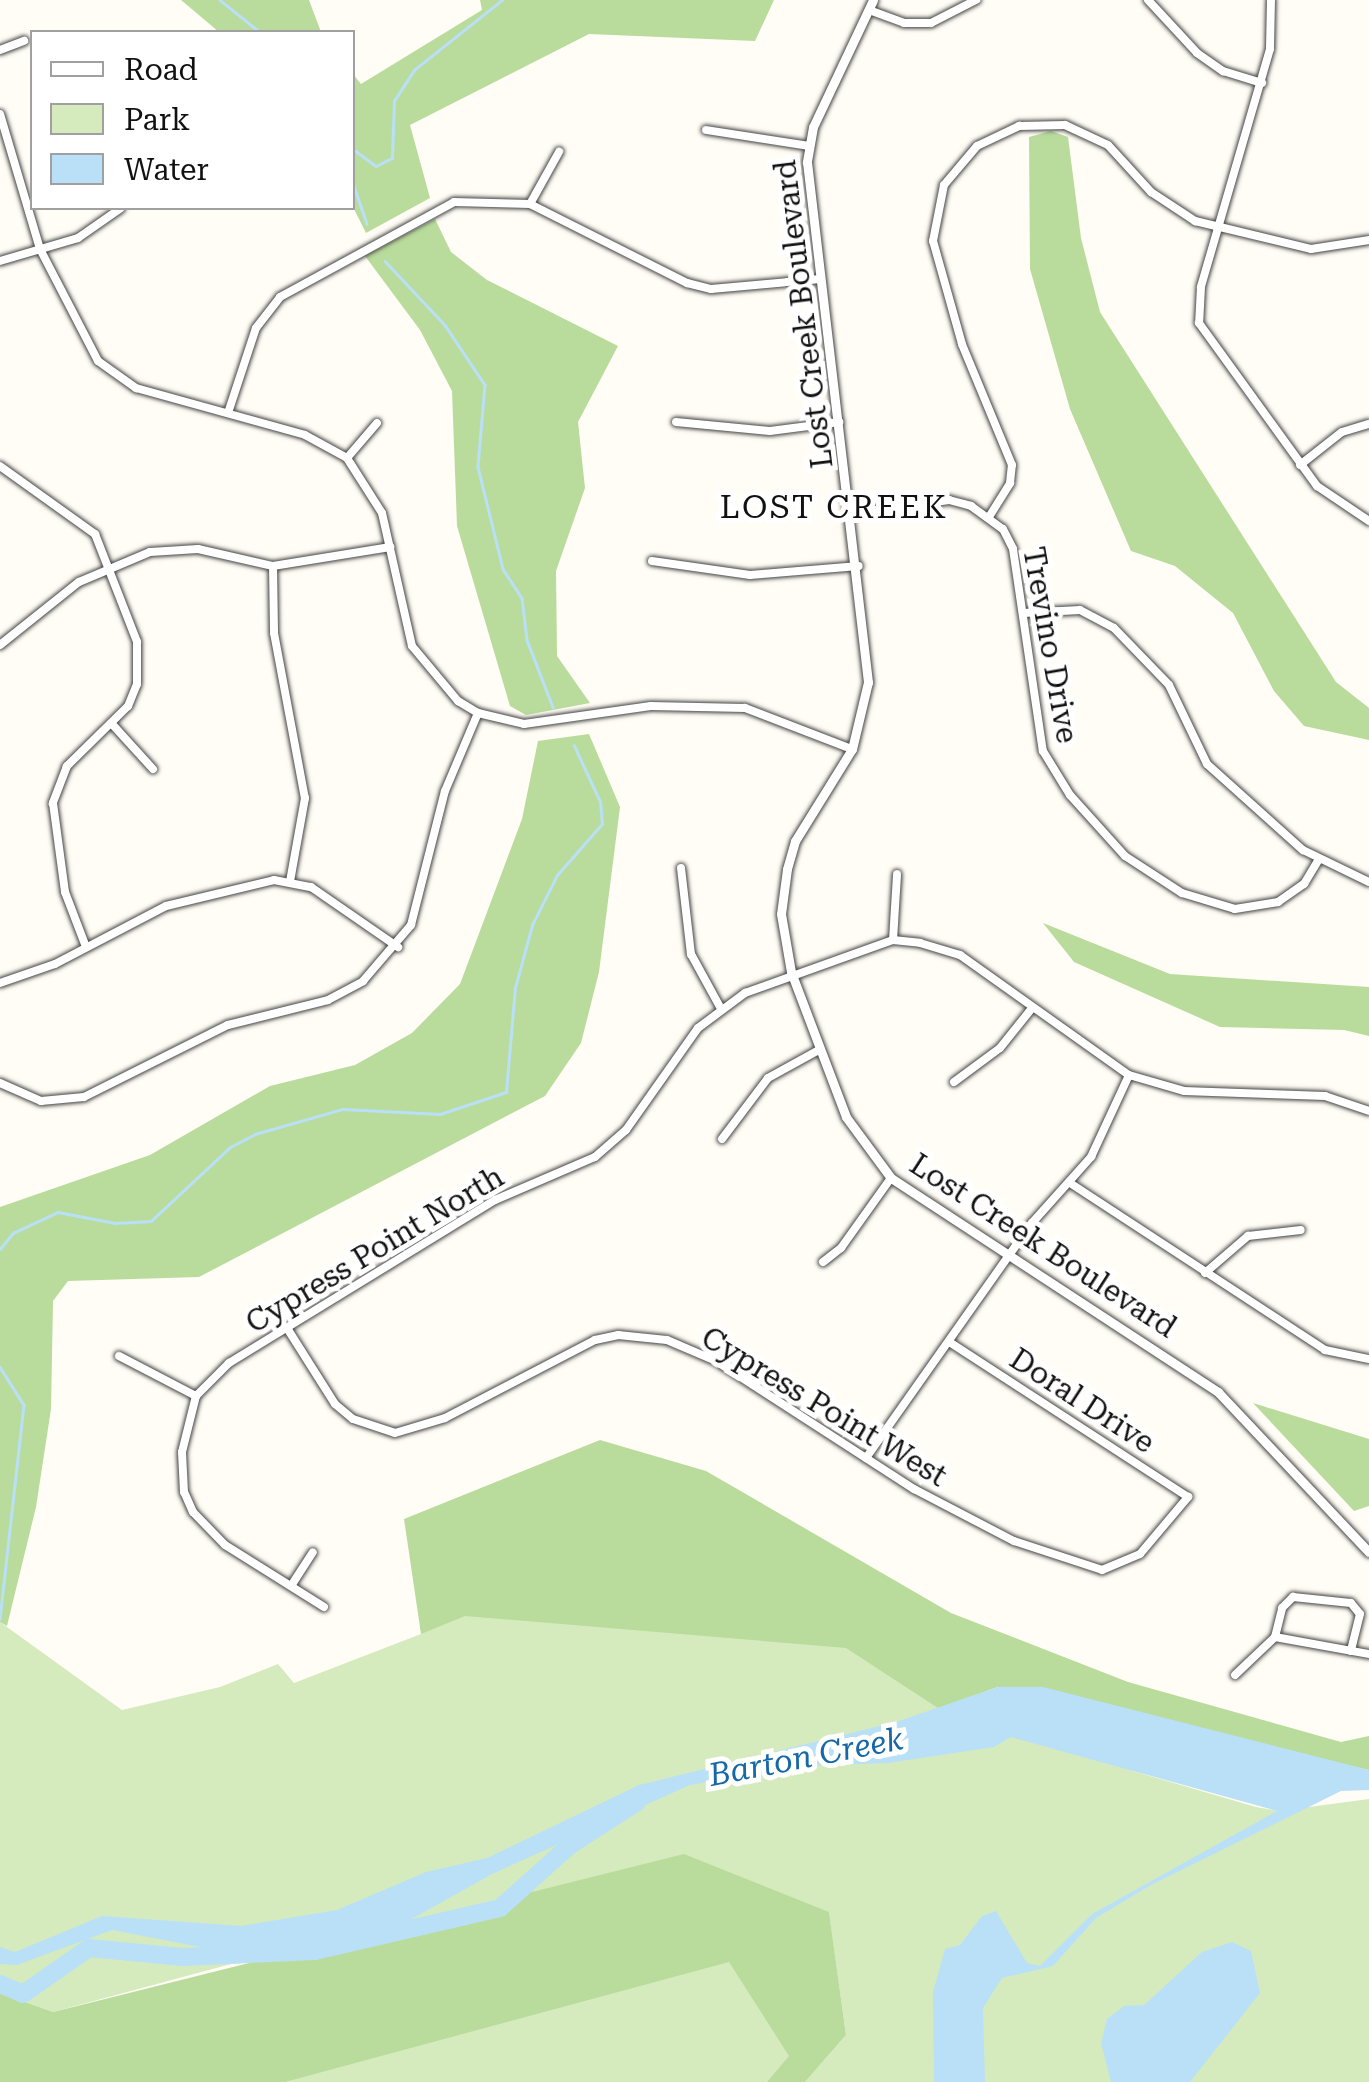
<!DOCTYPE html>
<style>
body{margin:0}
#map{position:relative;width:1369px;height:2082px;overflow:hidden;background:#fffdf5;font-family:"Roboto Serif",serif}
div>[style]{position:absolute}
[style*='--x']{left:calc(var(--x)*1px);top:calc(var(--y)*1px);width:calc(var(--w)*1px);rotate:calc(var(--a)*1deg)}
.green>*{inset:0;background:#d5ebbd}
.forest>*{inset:0;background:#b9dc9c}
.water>*{inset:0;background:#b9e0f7}
.stream>*{height:2.5px;margin:-1.25px;padding:0 1.25px;transform-origin:1.25px;border-radius:1.25px;background:#b9e0f7}
.river>*{height:18px;margin:-9px;padding:0 9px;transform-origin:9px;border-radius:9px;background:#b9e0f7}
.roads{filter:drop-shadow(0 0 2px #444) drop-shadow(0 0 2px #444)}
.minor>*{height:8px;margin:-4px;padding:0 4px;transform-origin:4px;border-radius:4px;background:#fff}
.tertiary>*{height:9px;margin:-4.5px;padding:0 4.5px;transform-origin:4.5px;border-radius:4.5px;background:#fff}
span{translate:-50% -50%;white-space:nowrap;text-align:center;line-height:1.15;-webkit-text-stroke:10px #fff;paint-order:stroke}
.street-label{font-size:30px;color:#111}
.neighbourhood-label{font-size:32px;color:#111;letter-spacing:2.5px}
.water-label{font-size:32px;color:#1768a6;font-style:italic}
.legend{position:absolute;left:30px;top:30px;width:325px;height:180px;box-sizing:border-box;background:#fff;border:2px solid #a0a0a0;margin:0;padding:12px 18px;list-style:none;font-size:30px;color:#111}
.legend li{display:flex;align-items:center;gap:20px;height:50px}
.legend b{width:50px;border:2px solid #a0a0a0}
</style>
<div id="map">
<div class="green">
<div style="clip-path:polygon(470px 1585px,936px 1620px,1007px 1720px,1133px 1771px,1256px 1807px,1279px 1811px,1369px 1799px,1369px 2082px,805px 2082px,846px 2035px,829px 1913px,231px 1964px,53px 2012px,0 1993px,0 1622px,122px 1710px,220px 1687px,278px 1664px,294px 1683px,421px 1634px)"></div>
<div style="clip-path:polygon(753px 1916px,811px 2059px,790px 2082px,0 2082px)"></div>
</div>
<div class="forest">
<div style="clip-path:polygon(181px 0,309px 0,321px 32px,219px 32px)"></div>
<div style="clip-path:polygon(480px 0,774px 0,755px 41px,589px 34px,410px 125px,430px 198px,366px 233px,353px 207px,353px 74px,361px 84px,482px 10px)"></div>
<div style="clip-path:polygon(1051px 131px,1068px 137px,1081px 238px,1100px 312px,1336px 682px,1369px 708px,1369px 740px,1304px 726px,1274px 691px,1233px 613px,1175px 566px,1131px 551px,1070px 409px,1030px 269px,1029px 137px)"></div>
<div style="clip-path:polygon(435px 219px,451px 252px,487px 280px,618px 346px,578px 422px,585px 488px,556px 571px,557px 656px,590px 703px,526px 715px,510px 706px,457px 526px,452px 391px,420px 330px,365px 256px)"></div>
<div style="clip-path:polygon(589px 734px,620px 807px,599px 972px,581px 1043px,545px 1096px,199px 1277px,68px 1281px,53px 1301px,51px 1409px,36px 1507px,7px 1626px,0 1622px,0 1207px,150px 1155px,270px 1086px,355px 1065px,412px 1033px,460px 984px,522px 819px,538px 741px)"></div>
<div style="clip-path:polygon(1043px 923px,1170px 974px,1369px 987px,1369px 1036px,1344px 1030px,1220px 1027px,1074px 962px)"></div>
<div style="clip-path:polygon(1253px 1403px,1369px 1439px,1369px 1506px,1354px 1511px)"></div>
<div style="clip-path:polygon(600px 1440px,706px 1471px,951px 1613px,1128px 1682px,1341px 1742px,1369px 1736px,1369px 1770px,998px 1687px,938px 1708px,846px 1648px,465px 1616px,421px 1634px,404px 1519px)"></div>
<div style="clip-path:polygon(684px 1854px,829px 1912px,846px 2035px,805px 2082px,767px 2082px,789px 2056px,729px 1962px,285px 2082px,0 2082px,0 1993px,53px 2012px)"></div>
</div>
<div class="water">
<div style="clip-path:polygon(998px 1687px,1043px 1687px,1369px 1770px,1369px 1790px,1341px 1791px,1151px 1885px,1096px 1918px,1053px 1966px,1002px 1978px,983px 2008px,985px 2082px,934px 2082px,933px 1992px,945px 1949px,960px 1945px,982px 1916px,996px 1911px,1027px 1963px,1040px 1966px,1092px 1914px,1277px 1811px,1011px 1737px,994px 1747px,888px 1763px,803px 1766px,690px 1785px,492px 1874px,410px 1920px,323px 1949px,226px 1952px,112px 1930px,17px 1965px,0 1964px,0 1947px,15px 1952px,102px 1916px,241px 1926px,337px 1910px,426px 1872px,487px 1858px,639px 1785px,896px 1722px)"></div>
<div style="clip-path:polygon(1232px 1942px,1251px 1951px,1260px 1993px,1190px 2082px,1111px 2082px,1101px 2043px,1107px 2019px,1124px 2006px,1144px 2005px,1202px 1952px)"></div>
</div>
<div class="stream">
<div style="--x:220;--y:0;--w:51;--a:38.7"></div>
<div style="--x:352;--y:148;--w:35;--a:88"></div>
<div style="--x:353;--y:183;--w:43;--a:71.1"></div>
<div style="--x:356;--y:151;--w:25;--a:37"></div>
<div style="--x:376;--y:166;--w:18;--a:-27"></div>
<div style="--x:392;--y:158;--w:57;--a:-88"></div>
<div style="--x:394;--y:101;--w:37;--a:-57"></div>
<div style="--x:414;--y:70;--w:112;--a:-38.5"></div>
<div style="--x:385;--y:261;--w:88;--a:46.8"></div>
<div style="--x:445;--y:325;--w:72;--a:56.3"></div>
<div style="--x:485;--y:385;--w:82;--a:94.9"></div>
<div style="--x:478;--y:467;--w:105;--a:76.2"></div>
<div style="--x:503;--y:569;--w:35;--a:57"></div>
<div style="--x:522;--y:598;--w:42;--a:83.2"></div>
<div style="--x:527;--y:640;--w:72;--a:68.8"></div>
<div style="--x:0;--y:1249;--w:21;--a:-51"></div>
<div style="--x:13;--y:1233;--w:50;--a:-25"></div>
<div style="--x:58;--y:1212;--w:58;--a:10.9"></div>
<div style="--x:115;--y:1223;--w:36;--a:-3"></div>
<div style="--x:151;--y:1221;--w:108;--a:-43.1"></div>
<div style="--x:230;--y:1147;--w:28;--a:-27"></div>
<div style="--x:255;--y:1134;--w:91;--a:-15.9"></div>
<div style="--x:343;--y:1109;--w:97;--a:3"></div>
<div style="--x:440;--y:1114;--w:70;--a:-18.4"></div>
<div style="--x:506;--y:1092;--w:104;--a:-85.1"></div>
<div style="--x:515;--y:988;--w:65;--a:-74.9"></div>
<div style="--x:532;--y:925;--w:56;--a:-63.4"></div>
<div style="--x:557;--y:875;--w:68;--a:-48.6"></div>
<div style="--x:602;--y:824;--w:22;--a:-95"></div>
<div style="--x:600;--y:802;--w:62;--a:-114.9"></div>
<div style="--x:0;--y:1367;--w:45;--a:57.7"></div>
<div style="--x:24;--y:1405;--w:215;--a:96.4"></div>
</div>
<div class="river">
<div style="--x:0;--y:1984;--w:25;--a:23"></div>
<div style="--x:23;--y:1994;--w:80;--a:-34.9"></div>
<div style="--x:89;--y:1948;--w:94;--a:5.5"></div>
<div style="--x:183;--y:1957;--w:132;--a:-2.6"></div>
<div style="--x:315;--y:1951;--w:190;--a:-13.1"></div>
<div style="--x:500;--y:1908;--w:93;--a:-41.9"></div>
<div style="--x:569;--y:1846;--w:80;--a:-32.7"></div>
</div>
<div class="roads">
<div class="minor">
<div style="--x:1148;--y:0;--w:72;--a:47.2"></div>
<div style="--x:1197;--y:53;--w:32;--a:35"></div>
<div style="--x:1223;--y:71;--w:41;--a:17.1"></div>
<div style="--x:1271;--y:0;--w:49;--a:91.2"></div>
<div style="--x:1270;--y:49;--w:248;--a:106.2"></div>
<div style="--x:1201;--y:287;--w:36;--a:93"></div>
<div style="--x:1199;--y:323;--w:201;--a:54.1"></div>
<div style="--x:1317;--y:486;--w:63;--a:33.9"></div>
<div style="--x:869;--y:10;--w:37;--a:20"></div>
<div style="--x:904;--y:23;--w:27;--a:0"></div>
<div style="--x:931;--y:23;--w:51;--a:-27.1"></div>
<div style="--x:0;--y:50;--w:26;--a:-21"></div>
<div style="--x:0;--y:114;--w:141;--a:73.5"></div>
<div style="--x:40;--y:249;--w:126;--a:62.6"></div>
<div style="--x:98;--y:361;--w:47;--a:35.4"></div>
<div style="--x:136;--y:388;--w:175;--a:15.5"></div>
<div style="--x:305;--y:435;--w:48;--a:28.7"></div>
<div style="--x:347;--y:458;--w:65;--a:57.5"></div>
<div style="--x:382;--y:513;--w:136;--a:77.3"></div>
<div style="--x:412;--y:646;--w:72;--a:50.1"></div>
<div style="--x:458;--y:701;--w:23;--a:31"></div>
<div style="--x:478;--y:713;--w:47;--a:13.4"></div>
<div style="--x:524;--y:724;--w:128;--a:-8.1"></div>
<div style="--x:651;--y:706;--w:94;--a:1.2"></div>
<div style="--x:745;--y:708;--w:115;--a:21"></div>
<div style="--x:706;--y:130;--w:104;--a:8.8"></div>
<div style="--x:530;--y:204;--w:60;--a:-60.9"></div>
<div style="--x:0;--y:261;--w:81;--a:-16.4"></div>
<div style="--x:78;--y:238;--w:52;--a:-34.9"></div>
<div style="--x:228;--y:413;--w:89;--a:-71.8"></div>
<div style="--x:256;--y:328;--w:39;--a:-52"></div>
<div style="--x:280;--y:297;--w:198;--a:-28.6"></div>
<div style="--x:454;--y:202;--w:76;--a:1.5"></div>
<div style="--x:530;--y:204;--w:176;--a:26.7"></div>
<div style="--x:687;--y:283;--w:25;--a:14"></div>
<div style="--x:711;--y:289;--w:110;--a:-5.2"></div>
<div style="--x:676;--y:422;--w:94;--a:5.5"></div>
<div style="--x:770;--y:431;--w:70;--a:-7.4"></div>
<div style="--x:347;--y:458;--w:46;--a:-49.4"></div>
<div style="--x:1300;--y:465;--w:53;--a:-38.2"></div>
<div style="--x:1342;--y:432;--w:28;--a:-17"></div>
<div style="--x:0;--y:466;--w:117;--a:35.6"></div>
<div style="--x:95;--y:534;--w:116;--a:68.7"></div>
<div style="--x:137;--y:642;--w:42;--a:90"></div>
<div style="--x:137;--y:684;--w:24;--a:112"></div>
<div style="--x:128;--y:706;--w:86;--a:135.5"></div>
<div style="--x:67;--y:766;--w:40;--a:111"></div>
<div style="--x:53;--y:803;--w:90;--a:82.3"></div>
<div style="--x:65;--y:892;--w:59;--a:69.1"></div>
<div style="--x:853;--y:513;--w:97;--a:-7.7"></div>
<div style="--x:949;--y:500;--w:23;--a:15"></div>
<div style="--x:971;--y:506;--w:39;--a:36"></div>
<div style="--x:1003;--y:529;--w:22;--a:63"></div>
<div style="--x:1013;--y:549;--w:204;--a:81.6"></div>
<div style="--x:1043;--y:751;--w:52;--a:58.5"></div>
<div style="--x:1070;--y:795;--w:82;--a:48"></div>
<div style="--x:1125;--y:856;--w:68;--a:33"></div>
<div style="--x:1182;--y:893;--w:55;--a:16.8"></div>
<div style="--x:1235;--y:909;--w:44;--a:-9.2"></div>
<div style="--x:1278;--y:902;--w:32;--a:-35"></div>
<div style="--x:1304;--y:884;--w:27;--a:-59"></div>
<div style="--x:989;--y:517;--w:40;--a:-58"></div>
<div style="--x:1010;--y:483;--w:18;--a:-84"></div>
<div style="--x:1012;--y:465;--w:131;--a:-112.5"></div>
<div style="--x:962;--y:344;--w:107;--a:-105.7"></div>
<div style="--x:933;--y:241;--w:57;--a:-78.9"></div>
<div style="--x:944;--y:185;--w:51;--a:-49.8"></div>
<div style="--x:977;--y:146;--w:47;--a:-25.5"></div>
<div style="--x:1019;--y:126;--w:46;--a:-1.2"></div>
<div style="--x:1065;--y:125;--w:47;--a:24.9"></div>
<div style="--x:1108;--y:145;--w:64;--a:47.5"></div>
<div style="--x:1151;--y:192;--w:53;--a:33.4"></div>
<div style="--x:1195;--y:221;--w:119;--a:13.6"></div>
<div style="--x:1311;--y:249;--w:59;--a:-8.8"></div>
<div style="--x:652;--y:561;--w:99;--a:8.1"></div>
<div style="--x:750;--y:575;--w:109;--a:-4.7"></div>
<div style="--x:273;--y:566;--w:67;--a:89.1"></div>
<div style="--x:274;--y:633;--w:168;--a:79.4"></div>
<div style="--x:305;--y:798;--w:84;--a:100.2"></div>
<div style="--x:1023;--y:613;--w:57;--a:-3"></div>
<div style="--x:1080;--y:610;--w:38;--a:28"></div>
<div style="--x:1114;--y:628;--w:79;--a:46"></div>
<div style="--x:1169;--y:685;--w:88;--a:64.3"></div>
<div style="--x:1207;--y:764;--w:129;--a:41.9"></div>
<div style="--x:1303;--y:850;--w:73;--a:25.9"></div>
<div style="--x:0;--y:645;--w:101;--a:-38.6"></div>
<div style="--x:79;--y:582;--w:77;--a:-22.9"></div>
<div style="--x:150;--y:552;--w:48;--a:-3.6"></div>
<div style="--x:198;--y:549;--w:77;--a:12.8"></div>
<div style="--x:273;--y:566;--w:119;--a:-9.2"></div>
<div style="--x:112;--y:724;--w:61;--a:47.7"></div>
<div style="--x:681;--y:868;--w:87;--a:83.4"></div>
<div style="--x:691;--y:954;--w:60;--a:61.3"></div>
<div style="--x:893;--y:940;--w:66;--a:-86.5"></div>
<div style="--x:0;--y:983;--w:58;--a:-19.1"></div>
<div style="--x:55;--y:964;--w:125;--a:-27.6"></div>
<div style="--x:166;--y:906;--w:111;--a:-13.5"></div>
<div style="--x:274;--y:880;--w:38;--a:11"></div>
<div style="--x:311;--y:887;--w:106;--a:34.6"></div>
<div style="--x:954;--y:1082;--w:57;--a:-36.5"></div>
<div style="--x:1000;--y:1048;--w:51;--a:-51.3"></div>
<div style="--x:0;--y:1083;--w:45;--a:23.7"></div>
<div style="--x:41;--y:1101;--w:43;--a:-5.3"></div>
<div style="--x:84;--y:1097;--w:161;--a:-26.6"></div>
<div style="--x:228;--y:1025;--w:103;--a:-14"></div>
<div style="--x:328;--y:1000;--w:40;--a:-28"></div>
<div style="--x:363;--y:981;--w:74;--a:-49.4"></div>
<div style="--x:411;--y:925;--w:138;--a:-75.8"></div>
<div style="--x:445;--y:791;--w:85;--a:-67.1"></div>
<div style="--x:722;--y:1139;--w:76;--a:-53"></div>
<div style="--x:768;--y:1078;--w:56;--a:-28.9"></div>
<div style="--x:1070;--y:1183;--w:305;--a:33.2"></div>
<div style="--x:1325;--y:1350;--w:45;--a:11.6"></div>
<div style="--x:823;--y:1262;--w:23;--a:-38"></div>
<div style="--x:841;--y:1248;--w:86;--a:-54.5"></div>
<div style="--x:1205;--y:1273;--w:57;--a:-40.7"></div>
<div style="--x:1248;--y:1236;--w:53;--a:-6.5"></div>
<div style="--x:287;--y:1328;--w:90;--a:57.7"></div>
<div style="--x:335;--y:1404;--w:23;--a:40"></div>
<div style="--x:353;--y:1419;--w:44;--a:18.4"></div>
<div style="--x:395;--y:1433;--w:52;--a:-16.7"></div>
<div style="--x:445;--y:1418;--w:169;--a:-27.5"></div>
<div style="--x:595;--y:1340;--w:24;--a:-12"></div>
<div style="--x:618;--y:1335;--w:49;--a:5.8"></div>
<div style="--x:667;--y:1340;--w:53;--a:23.2"></div>
<div style="--x:716;--y:1361;--w:236;--a:32.9"></div>
<div style="--x:914;--y:1489;--w:113;--a:27.5"></div>
<div style="--x:1014;--y:1541;--w:93;--a:18.2"></div>
<div style="--x:1102;--y:1570;--w:41;--a:-22.8"></div>
<div style="--x:1140;--y:1554;--w:75;--a:-49.9"></div>
<div style="--x:1188;--y:1497;--w:283;--a:-147"></div>
<div style="--x:119;--y:1356;--w:87;--a:27.5"></div>
<div style="--x:866;--y:1458;--w:288;--a:-54.8"></div>
<div style="--x:1032;--y:1223;--w:89;--a:-48.2"></div>
<div style="--x:1091;--y:1157;--w:90;--a:-65.1"></div>
<div style="--x:291;--y:1586;--w:40;--a:-57.1"></div>
<div style="--x:324;--y:1607;--w:117;--a:-147.9"></div>
<div style="--x:225;--y:1545;--w:46;--a:-134.1"></div>
<div style="--x:193;--y:1512;--w:22;--a:-114"></div>
<div style="--x:184;--y:1492;--w:40;--a:-92.9"></div>
<div style="--x:182;--y:1452;--w:58;--a:-76"></div>
<div style="--x:196;--y:1396;--w:47;--a:-45"></div>
<div style="--x:229;--y:1363;--w:312;--a:-31.5"></div>
<div style="--x:495;--y:1200;--w:109;--a:-23.3"></div>
<div style="--x:595;--y:1157;--w:41;--a:-41.1"></div>
<div style="--x:626;--y:1130;--w:125;--a:-54.8"></div>
<div style="--x:698;--y:1028;--w:59;--a:-36.7"></div>
<div style="--x:745;--y:993;--w:157;--a:-19.7"></div>
<div style="--x:893;--y:940;--w:27;--a:6"></div>
<div style="--x:920;--y:943;--w:42;--a:16.7"></div>
<div style="--x:960;--y:955;--w:207;--a:35.4"></div>
<div style="--x:1129;--y:1075;--w:57;--a:16.2"></div>
<div style="--x:1184;--y:1091;--w:141;--a:2"></div>
<div style="--x:1325;--y:1096;--w:46;--a:18.8"></div>
<div style="--x:1275;--y:1637;--w:30;--a:-76"></div>
<div style="--x:1282;--y:1608;--w:16;--a:-45"></div>
<div style="--x:1293;--y:1597;--w:58;--a:5.9"></div>
<div style="--x:1351;--y:1603;--w:14;--a:51"></div>
<div style="--x:1360;--y:1614;--w:38;--a:104"></div>
<div style="--x:1275;--y:1637;--w:96;--a:10.3"></div>
<div style="--x:1235;--y:1675;--w:55;--a:-43.5"></div>
</div>
<div class="tertiary">
<div style="--x:873;--y:0;--w:140;--a:115.3"></div>
<div style="--x:813;--y:127;--w:36;--a:100"></div>
<div style="--x:807;--y:162;--w:524;--a:83.31"></div>
<div style="--x:868;--y:682;--w:69;--a:103.4"></div>
<div style="--x:852;--y:749;--w:108;--a:121.8"></div>
<div style="--x:795;--y:841;--w:29;--a:106"></div>
<div style="--x:787;--y:869;--w:45;--a:97.6"></div>
<div style="--x:781;--y:914;--w:59;--a:80.2"></div>
<div style="--x:791;--y:972;--w:155;--a:69.2"></div>
<div style="--x:846;--y:1117;--w:76;--a:53.6"></div>
<div style="--x:891;--y:1178;--w:391;--a:33.2"></div>
<div style="--x:1218;--y:1392;--w:220;--a:46.7"></div>
</div>
</div>
<div class="street-label">
<span style="left:804px;top:314px;rotate:-97deg">Lost Creek Boulevard</span>
<span style="left:1050px;top:645px;rotate:80deg">Trevino Drive</span>
<span style="left:1043px;top:1246px;rotate:33deg">Lost Creek Boulevard</span>
<span style="left:375px;top:1250px;rotate:-31deg">Cypress Point North</span>
<span style="left:1082px;top:1401px;rotate:33deg">Doral Drive</span>
<span style="left:824px;top:1407px;rotate:31deg">Cypress Point West</span>
</div>
<div class="neighbourhood-label">
<span style="left:834px;top:507px">LOST CREEK</span>
</div>
<div class="water-label">
<span style="left:806px;top:1757px;rotate:-11deg">Barton Creek</span>
</div>
<ul class="legend">
<li><b style="height:12px;background:#fff"></b>Road</li>
<li><b style="height:28px;background:#d5ebbd"></b>Park</li>
<li><b style="height:28px;background:#b9e0f7"></b>Water</li>
</ul>
</div>
